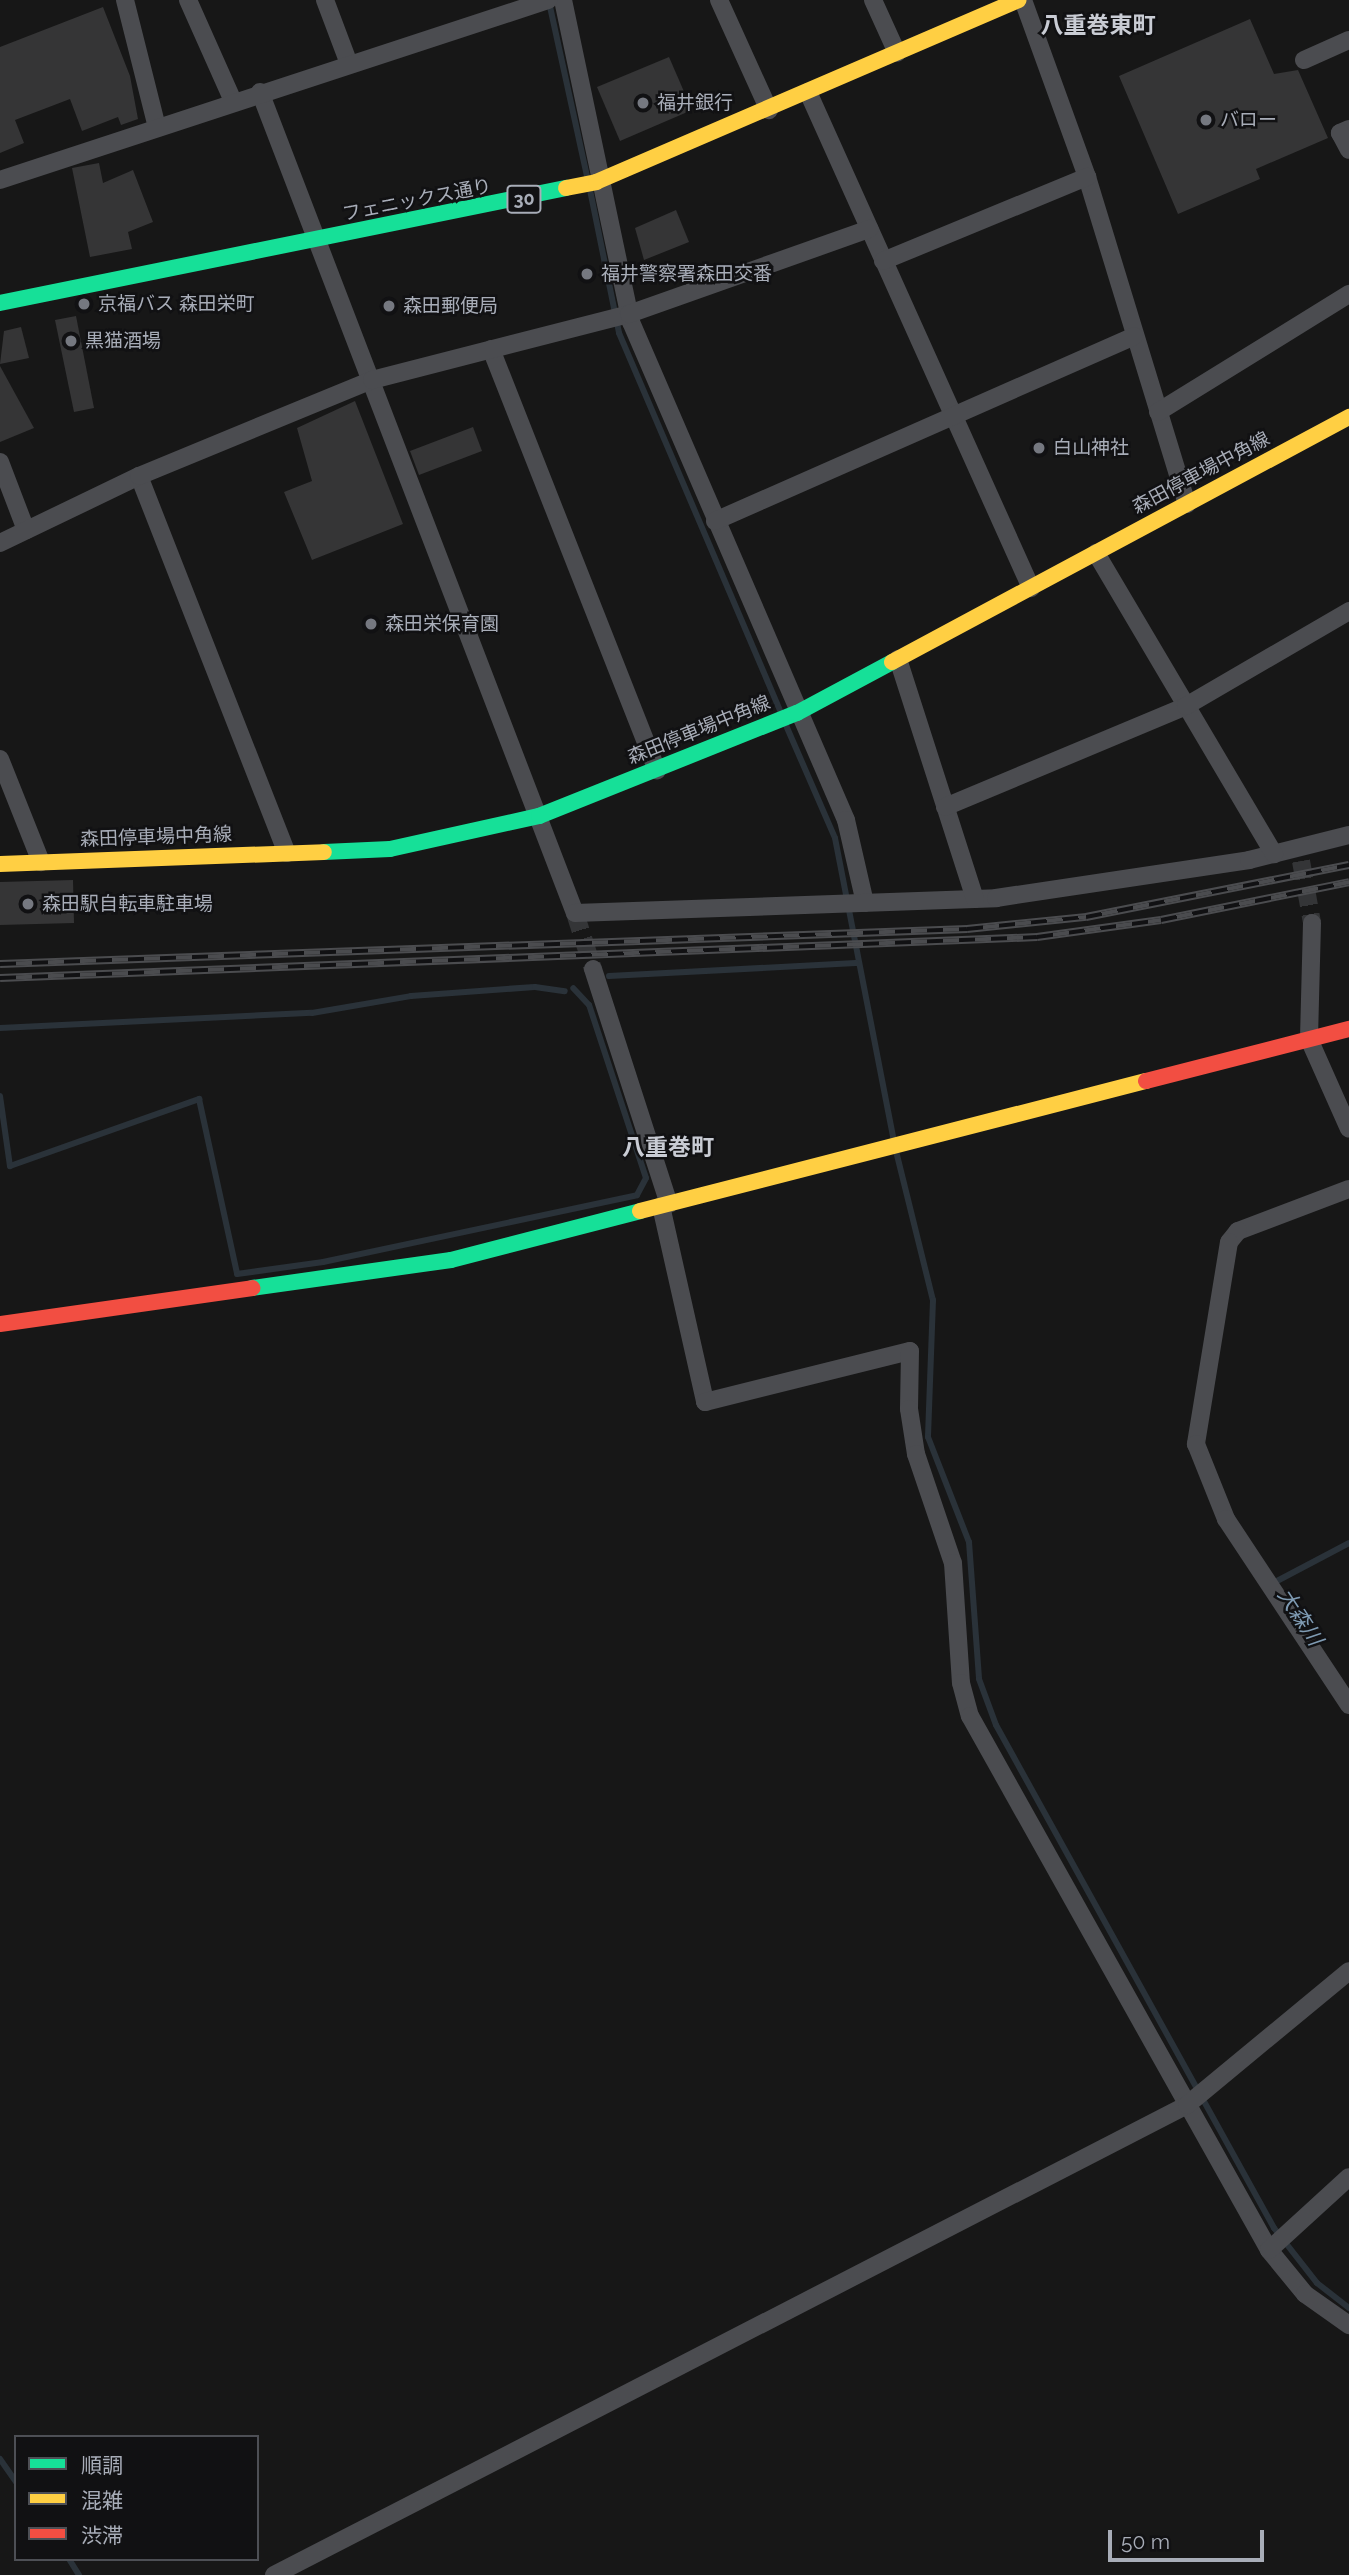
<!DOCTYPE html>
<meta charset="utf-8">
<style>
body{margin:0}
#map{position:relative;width:1349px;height:2575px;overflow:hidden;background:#171717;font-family:Raleway,"Noto Sans JP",sans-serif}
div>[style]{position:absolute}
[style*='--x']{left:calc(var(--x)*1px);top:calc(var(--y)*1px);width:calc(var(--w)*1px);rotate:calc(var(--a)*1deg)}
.stream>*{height:6px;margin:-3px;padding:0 3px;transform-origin:3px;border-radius:3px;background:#2a3239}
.building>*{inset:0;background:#353536}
.street-tunnel>*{height:18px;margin-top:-9px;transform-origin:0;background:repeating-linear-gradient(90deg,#343537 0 18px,transparent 0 27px)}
.street>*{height:18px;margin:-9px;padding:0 9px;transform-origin:9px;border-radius:9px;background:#4b4c50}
.fast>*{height:16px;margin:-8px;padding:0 8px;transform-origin:8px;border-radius:8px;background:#16e098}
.slow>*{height:16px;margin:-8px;padding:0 8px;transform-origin:8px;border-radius:8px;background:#ffcf43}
.jam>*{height:16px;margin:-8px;padding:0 8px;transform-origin:8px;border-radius:8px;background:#f24e42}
.rail>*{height:8px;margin-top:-4px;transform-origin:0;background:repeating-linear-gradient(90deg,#111113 0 16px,#4b4c4f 0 32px);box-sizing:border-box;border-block:2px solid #4b4c4f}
.dots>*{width:19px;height:19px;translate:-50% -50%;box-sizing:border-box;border:4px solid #111113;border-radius:50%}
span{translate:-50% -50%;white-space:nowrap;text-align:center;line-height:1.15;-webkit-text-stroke:5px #111113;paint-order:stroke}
.shield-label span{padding:2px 5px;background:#111113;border:2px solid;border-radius:5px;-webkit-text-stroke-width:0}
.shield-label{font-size:18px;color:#a8adb8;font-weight:700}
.poi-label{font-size:19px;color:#a8adb8}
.left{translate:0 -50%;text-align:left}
.street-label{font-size:19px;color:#a8adb8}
.water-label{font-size:21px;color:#7f9bb3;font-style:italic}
.quarter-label{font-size:23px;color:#c9ccd4;font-weight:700}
.legend{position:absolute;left:14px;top:2435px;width:245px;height:126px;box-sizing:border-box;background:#111113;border:2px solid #4d4f55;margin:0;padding:9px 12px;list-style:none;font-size:21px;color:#a8adb8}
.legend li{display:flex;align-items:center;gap:14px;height:35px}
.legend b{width:35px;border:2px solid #4d4f55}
.scale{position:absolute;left:1108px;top:2530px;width:156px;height:32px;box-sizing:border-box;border:4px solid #a8adb8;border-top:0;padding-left:9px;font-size:21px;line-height:24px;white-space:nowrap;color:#a8adb8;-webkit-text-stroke:5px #111113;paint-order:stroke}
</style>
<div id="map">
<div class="stream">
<div style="--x:549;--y:2;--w:178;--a:77.7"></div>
<div style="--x:590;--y:190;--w:146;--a:78.5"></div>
<div style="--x:619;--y:333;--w:413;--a:66.9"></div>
<div style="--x:785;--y:723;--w:125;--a:66.5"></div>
<div style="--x:835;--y:838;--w:309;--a:79"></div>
<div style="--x:609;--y:976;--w:247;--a:-3"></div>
<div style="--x:0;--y:1028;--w:312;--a:-2.8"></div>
<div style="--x:312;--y:1013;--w:100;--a:-9.7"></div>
<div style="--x:411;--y:996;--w:124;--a:-4.2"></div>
<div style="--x:535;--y:987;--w:30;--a:8"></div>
<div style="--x:0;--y:1096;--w:71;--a:81.9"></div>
<div style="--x:10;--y:1166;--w:201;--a:-19.5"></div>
<div style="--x:199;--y:1099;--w:179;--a:77.7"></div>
<div style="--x:237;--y:1274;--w:87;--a:-7.9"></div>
<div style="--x:323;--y:1262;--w:321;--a:-12"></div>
<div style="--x:637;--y:1195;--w:19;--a:-62"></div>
<div style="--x:646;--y:1178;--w:182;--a:-108.2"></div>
<div style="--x:589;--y:1005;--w:23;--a:-133"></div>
<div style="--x:896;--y:1151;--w:154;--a:76.1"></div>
<div style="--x:933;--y:1300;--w:137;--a:92.1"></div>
<div style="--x:928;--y:1437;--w:113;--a:68.7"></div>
<div style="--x:969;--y:1542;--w:137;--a:85.8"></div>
<div style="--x:979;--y:1679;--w:49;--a:69.7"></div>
<div style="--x:996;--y:1725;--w:575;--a:61.07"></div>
<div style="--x:1274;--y:2228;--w:70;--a:52"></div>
<div style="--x:1317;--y:2283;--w:41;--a:38"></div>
<div style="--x:1277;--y:1581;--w:81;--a:-27.8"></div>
<div style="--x:0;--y:2459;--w:28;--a:55"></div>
<div style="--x:69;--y:2559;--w:19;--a:58"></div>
</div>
<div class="building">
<div style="clip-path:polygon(103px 7px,130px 76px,138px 119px,121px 125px,118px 117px,82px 131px,70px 99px,15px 120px,24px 143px,0 153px,0 47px)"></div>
<div style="clip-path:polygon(1250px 19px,1274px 74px,1298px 70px,1328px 138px,1256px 169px,1260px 179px,1178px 214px,1119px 76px)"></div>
<div style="clip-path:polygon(669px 57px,692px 110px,620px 141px,597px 87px)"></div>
<div style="clip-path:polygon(99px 163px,103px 183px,133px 170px,153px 222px,128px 232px,132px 249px,90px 257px,72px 168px)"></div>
<div style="clip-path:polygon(676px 210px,689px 242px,644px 260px,635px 228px)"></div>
<div style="clip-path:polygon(76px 316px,94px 408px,74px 412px,55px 320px)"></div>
<div style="clip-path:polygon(21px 327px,29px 358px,0 364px,4px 331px)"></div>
<div style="clip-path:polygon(0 366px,34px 428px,0 442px)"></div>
<div style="clip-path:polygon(355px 401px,403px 524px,312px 560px,284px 492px,312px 481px,297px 428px)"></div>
<div style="clip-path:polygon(473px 427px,482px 451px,419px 475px,410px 451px)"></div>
<div style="clip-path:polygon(73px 880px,74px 923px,0 925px,0 882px)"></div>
</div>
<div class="street-tunnel">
<div style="--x:1301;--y:861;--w:63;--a:79.9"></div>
<div style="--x:575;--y:913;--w:59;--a:72.2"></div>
</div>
<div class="street">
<div style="--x:125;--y:0;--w:131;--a:75.9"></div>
<div style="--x:188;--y:0;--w:111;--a:66"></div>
<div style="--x:325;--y:0;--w:68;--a:69.4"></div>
<div style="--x:563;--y:0;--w:329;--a:78.1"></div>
<div style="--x:631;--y:322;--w:542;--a:66.65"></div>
<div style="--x:846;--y:820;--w:85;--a:77.1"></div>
<div style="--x:719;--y:0;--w:121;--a:65.6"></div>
<div style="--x:873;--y:0;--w:58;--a:65.6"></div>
<div style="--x:1023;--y:0;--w:188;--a:70.1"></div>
<div style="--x:1087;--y:177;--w:342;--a:73"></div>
<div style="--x:1304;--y:60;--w:49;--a:-24"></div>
<div style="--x:260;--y:92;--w:879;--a:69.01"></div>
<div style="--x:575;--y:913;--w:421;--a:-2"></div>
<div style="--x:996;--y:898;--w:256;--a:-8.5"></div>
<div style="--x:1249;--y:860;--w:103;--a:-14"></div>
<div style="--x:808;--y:92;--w:544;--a:65.79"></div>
<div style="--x:1349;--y:129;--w:10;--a:156"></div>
<div style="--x:1340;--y:133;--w:19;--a:62"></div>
<div style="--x:0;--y:180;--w:577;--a:-18.18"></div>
<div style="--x:883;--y:261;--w:221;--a:-22.4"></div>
<div style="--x:491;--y:349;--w:453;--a:68.5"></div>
<div style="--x:1158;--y:412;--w:225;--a:-31.7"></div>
<div style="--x:0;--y:462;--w:73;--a:69.1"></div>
<div style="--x:139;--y:476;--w:405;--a:68.6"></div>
<div style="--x:715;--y:521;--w:458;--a:-23.8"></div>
<div style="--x:0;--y:543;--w:154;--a:-25.7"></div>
<div style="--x:139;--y:476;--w:252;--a:-22.4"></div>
<div style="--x:372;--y:380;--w:265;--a:-14.4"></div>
<div style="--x:629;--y:314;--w:255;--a:-19.5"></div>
<div style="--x:1096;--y:553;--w:350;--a:59.4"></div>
<div style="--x:898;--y:659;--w:252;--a:72.2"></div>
<div style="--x:0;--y:759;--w:111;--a:68.3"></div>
<div style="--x:945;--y:807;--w:261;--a:-22.7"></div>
<div style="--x:1186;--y:706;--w:189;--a:-30.2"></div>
<div style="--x:1312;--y:923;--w:116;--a:91.5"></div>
<div style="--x:1309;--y:1039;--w:98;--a:66"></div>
<div style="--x:593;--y:969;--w:247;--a:72.1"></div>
<div style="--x:1349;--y:1189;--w:119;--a:159.3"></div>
<div style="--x:1238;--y:1231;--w:14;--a:129"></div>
<div style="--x:1229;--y:1242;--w:205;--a:99.3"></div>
<div style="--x:1196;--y:1444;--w:81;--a:68.2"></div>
<div style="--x:1226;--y:1519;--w:223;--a:56.5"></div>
<div style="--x:661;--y:1206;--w:201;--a:77.3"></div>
<div style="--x:705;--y:1402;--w:211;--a:-14"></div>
<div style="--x:910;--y:1351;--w:58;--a:91"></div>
<div style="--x:909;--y:1409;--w:46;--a:81.2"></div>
<div style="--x:916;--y:1454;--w:115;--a:71.3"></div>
<div style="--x:953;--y:1563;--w:120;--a:86.2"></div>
<div style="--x:961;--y:1683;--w:34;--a:75"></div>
<div style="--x:970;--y:1716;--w:612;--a:60.75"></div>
<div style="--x:1269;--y:2250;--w:57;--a:50.7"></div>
<div style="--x:1305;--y:2294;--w:54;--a:35.2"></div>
<div style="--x:1269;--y:2250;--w:108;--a:-42.4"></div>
<div style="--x:274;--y:2575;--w:1027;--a:-27.24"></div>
<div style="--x:1187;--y:2105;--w:210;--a:-39.6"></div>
</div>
<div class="fast">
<div style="--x:0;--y:303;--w:578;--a:-11.49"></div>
<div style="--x:324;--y:852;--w:66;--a:-2.6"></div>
<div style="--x:390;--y:849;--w:153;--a:-12.5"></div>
<div style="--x:539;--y:816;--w:278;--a:-21.8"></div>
<div style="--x:797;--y:713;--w:108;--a:-28.2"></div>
<div style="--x:252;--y:1288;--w:201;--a:-8"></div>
<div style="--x:451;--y:1260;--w:195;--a:-14.5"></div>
</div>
<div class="slow">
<div style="--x:566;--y:188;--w:31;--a:-11"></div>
<div style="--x:596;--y:182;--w:460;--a:-23.3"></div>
<div style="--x:892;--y:662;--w:519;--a:-28.2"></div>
<div style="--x:0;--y:864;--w:324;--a:-2.1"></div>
<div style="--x:640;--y:1211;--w:522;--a:-14.41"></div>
</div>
<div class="jam">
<div style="--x:1146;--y:1081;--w:210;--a:-14.4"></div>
<div style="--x:0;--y:1324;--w:255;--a:-8.1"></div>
</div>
<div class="rail">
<div style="--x:0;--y:964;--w:968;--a:-2.07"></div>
<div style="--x:967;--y:929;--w:120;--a:-5.8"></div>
<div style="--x:1086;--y:917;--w:268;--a:-11.2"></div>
<div style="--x:0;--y:978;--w:1038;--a:-2.26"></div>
<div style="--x:1037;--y:937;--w:125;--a:-7.8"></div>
<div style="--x:1161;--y:920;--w:192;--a:-11.4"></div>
</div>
<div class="dots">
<div style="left:643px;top:103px;background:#757880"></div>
<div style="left:1206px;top:120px;background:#757880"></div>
<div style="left:587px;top:274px;background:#757880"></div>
<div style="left:84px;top:304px;background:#757880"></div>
<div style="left:389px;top:306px;background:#757880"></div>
<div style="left:71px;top:341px;background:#757880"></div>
<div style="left:1039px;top:448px;background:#757880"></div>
<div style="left:371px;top:624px;background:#757880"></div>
<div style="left:28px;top:904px;background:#757880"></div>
</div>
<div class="shield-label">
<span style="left:524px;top:199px">30</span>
</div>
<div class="poi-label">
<span class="left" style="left:657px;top:103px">福井銀行</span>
<span class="left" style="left:1220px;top:120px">バロー</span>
<span class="left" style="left:601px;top:274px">福井警察署森田交番</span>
<span class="left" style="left:98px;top:304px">京福バス 森田栄町</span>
<span class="left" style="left:403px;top:306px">森田郵便局</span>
<span class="left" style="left:85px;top:341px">黒猫酒場</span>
<span class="left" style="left:1053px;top:448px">白山神社</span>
<span class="left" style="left:385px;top:624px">森田栄保育園</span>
<span class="left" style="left:42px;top:904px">森田駅自転車駐車場</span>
</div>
<div class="street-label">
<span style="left:417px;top:200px;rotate:-11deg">フェニックス通り</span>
<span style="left:1201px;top:473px;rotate:-28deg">森田停車場中角線</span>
<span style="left:699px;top:730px;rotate:-22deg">森田停車場中角線</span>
<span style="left:156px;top:837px;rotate:-2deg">森田停車場中角線</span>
</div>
<div class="water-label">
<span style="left:1300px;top:1617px;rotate:57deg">大森川</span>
</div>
<div class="quarter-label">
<span style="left:1098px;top:25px">八重巻東町</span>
<span style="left:668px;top:1147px">八重巻町</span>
</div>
<ul class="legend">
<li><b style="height:9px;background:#16e098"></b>順調</li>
<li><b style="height:9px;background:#ffcf43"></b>混雑</li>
<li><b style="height:9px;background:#f24e42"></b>渋滞</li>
</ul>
<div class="scale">50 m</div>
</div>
